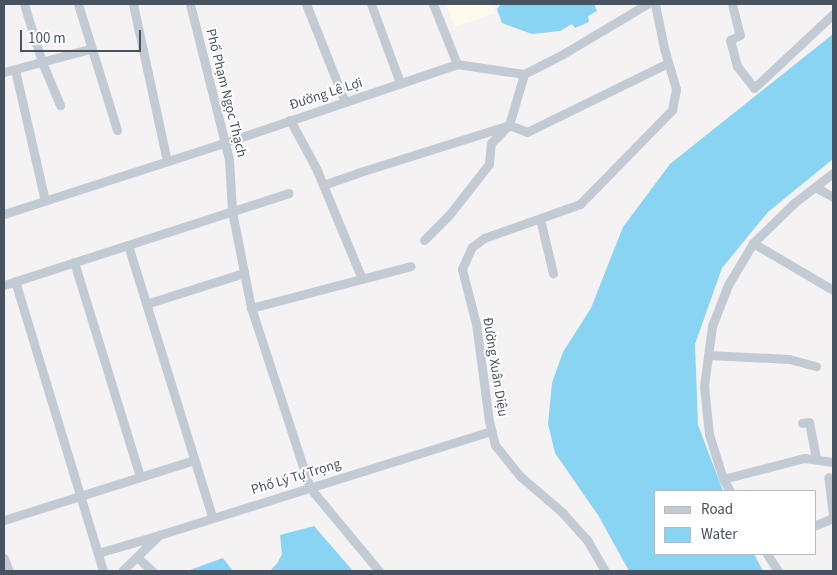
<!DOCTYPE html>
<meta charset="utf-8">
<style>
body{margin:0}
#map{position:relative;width:837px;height:575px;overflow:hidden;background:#f4f2f2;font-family:"Source Sans 3",sans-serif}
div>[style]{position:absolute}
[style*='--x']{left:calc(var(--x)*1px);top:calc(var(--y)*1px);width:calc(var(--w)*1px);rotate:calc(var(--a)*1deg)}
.commercial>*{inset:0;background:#fdfaec}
.water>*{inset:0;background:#89d4f2}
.minor>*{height:9px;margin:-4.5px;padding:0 4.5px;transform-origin:4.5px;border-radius:4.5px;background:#c2cbd4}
span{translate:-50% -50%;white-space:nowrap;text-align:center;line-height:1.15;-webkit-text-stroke:4px #fff;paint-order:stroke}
.street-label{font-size:14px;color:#485361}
.frame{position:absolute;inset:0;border:5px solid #485361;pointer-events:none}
.legend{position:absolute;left:654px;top:490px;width:162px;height:65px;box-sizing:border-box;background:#fff;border:1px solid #b6bac0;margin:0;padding:6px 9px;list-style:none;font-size:15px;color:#485361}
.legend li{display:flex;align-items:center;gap:10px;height:25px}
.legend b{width:25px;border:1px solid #b6bac0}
.scale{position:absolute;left:20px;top:30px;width:121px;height:22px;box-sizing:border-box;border:2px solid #485361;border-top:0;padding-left:6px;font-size:15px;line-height:18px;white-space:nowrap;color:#485361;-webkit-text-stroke:4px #fff;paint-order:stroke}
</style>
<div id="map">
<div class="commercial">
<div style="clip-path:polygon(446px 4px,492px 4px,495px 13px,455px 27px)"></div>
</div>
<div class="water">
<div style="clip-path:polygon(501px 4px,594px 4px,597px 11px,588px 16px,589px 22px,575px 28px,572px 24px,560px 31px,532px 34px,502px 23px,497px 9px)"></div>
<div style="clip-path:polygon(833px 34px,833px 159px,768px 212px,722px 268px,695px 344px,698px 425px,723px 491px,656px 491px,656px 554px,754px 554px,763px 571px,629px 571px,598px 515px,555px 453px,548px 424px,552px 383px,563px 352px,591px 308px,623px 227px,670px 164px)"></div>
<div style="clip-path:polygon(314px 526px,353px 571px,270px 571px,278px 562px,282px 554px,280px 535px)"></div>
<div style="clip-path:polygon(223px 558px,233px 571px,187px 571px)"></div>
</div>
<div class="minor">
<div style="--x:24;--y:4;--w:61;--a:72.8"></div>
<div style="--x:42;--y:62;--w:47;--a:67.3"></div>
<div style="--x:78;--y:4;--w:132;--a:72.8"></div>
<div style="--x:133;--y:4;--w:161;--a:77.8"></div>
<div style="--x:190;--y:4;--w:160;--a:75.9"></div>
<div style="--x:229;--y:159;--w:52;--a:86.7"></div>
<div style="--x:232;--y:211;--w:99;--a:78.9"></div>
<div style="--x:306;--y:4;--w:105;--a:68.3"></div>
<div style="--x:371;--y:4;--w:84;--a:69.8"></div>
<div style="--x:433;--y:4;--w:65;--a:68.2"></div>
<div style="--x:732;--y:4;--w:32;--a:76"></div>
<div style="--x:740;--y:35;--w:11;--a:153"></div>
<div style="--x:730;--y:40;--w:27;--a:75"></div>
<div style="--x:737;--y:66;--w:28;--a:52"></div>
<div style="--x:754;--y:88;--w:108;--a:-43.1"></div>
<div style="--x:15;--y:70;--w:134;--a:77.1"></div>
<div style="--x:4;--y:72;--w:89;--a:-15"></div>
<div style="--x:290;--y:120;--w:55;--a:61.6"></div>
<div style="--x:316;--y:168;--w:120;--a:67.5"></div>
<div style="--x:323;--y:185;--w:36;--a:-19"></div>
<div style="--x:357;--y:173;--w:159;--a:-17.5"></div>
<div style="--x:509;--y:125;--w:19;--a:21"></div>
<div style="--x:527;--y:132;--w:157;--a:-26.1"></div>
<div style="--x:815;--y:187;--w:21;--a:29"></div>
<div style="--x:4;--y:214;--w:231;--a:-17.9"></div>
<div style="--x:224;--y:143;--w:246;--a:-18.7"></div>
<div style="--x:457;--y:64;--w:68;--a:8.5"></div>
<div style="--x:524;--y:74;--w:44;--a:-27.1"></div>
<div style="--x:563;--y:54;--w:98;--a:-30.8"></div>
<div style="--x:540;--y:219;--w:56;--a:76.5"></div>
<div style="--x:424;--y:240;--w:35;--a:-45"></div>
<div style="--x:449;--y:215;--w:65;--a:-51.9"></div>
<div style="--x:489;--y:164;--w:21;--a:-85"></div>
<div style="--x:491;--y:143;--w:25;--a:-45"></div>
<div style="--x:509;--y:125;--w:53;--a:-73.6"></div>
<div style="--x:753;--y:243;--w:93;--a:30.4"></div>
<div style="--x:128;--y:245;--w:285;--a:72.8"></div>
<div style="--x:74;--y:262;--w:225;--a:72.9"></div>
<div style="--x:15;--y:281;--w:303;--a:73.1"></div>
<div style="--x:4;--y:285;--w:299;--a:-17.9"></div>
<div style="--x:146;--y:304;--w:103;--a:-17.6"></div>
<div style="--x:708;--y:355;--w:81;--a:2.8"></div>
<div style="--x:789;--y:359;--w:28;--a:15"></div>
<div style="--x:802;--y:423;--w:7;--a:-8"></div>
<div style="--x:809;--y:422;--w:37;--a:79"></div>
<div style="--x:723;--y:479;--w:84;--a:-14.5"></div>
<div style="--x:804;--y:458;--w:29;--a:8"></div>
<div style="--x:730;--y:491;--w:14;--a:-120"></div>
<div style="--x:723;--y:479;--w:47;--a:-107.3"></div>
<div style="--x:709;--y:434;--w:48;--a:-95.9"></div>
<div style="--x:704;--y:386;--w:61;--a:-82.4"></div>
<div style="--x:712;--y:326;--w:44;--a:-68.7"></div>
<div style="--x:728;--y:285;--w:49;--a:-59.2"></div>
<div style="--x:753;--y:243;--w:57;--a:-44.3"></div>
<div style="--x:794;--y:203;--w:49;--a:-37.6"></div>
<div style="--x:4;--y:520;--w:199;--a:-17.5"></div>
<div style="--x:816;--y:525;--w:16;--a:-22"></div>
<div style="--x:831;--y:519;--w:4;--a:-63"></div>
<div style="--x:833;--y:515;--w:38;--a:-97"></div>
<div style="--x:98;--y:553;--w:60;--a:-16.3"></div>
<div style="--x:767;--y:554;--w:20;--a:57"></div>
<div style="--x:137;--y:557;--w:21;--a:43"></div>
<div style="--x:4;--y:558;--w:14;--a:69"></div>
<div style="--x:122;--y:571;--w:52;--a:-44.2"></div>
<div style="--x:159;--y:535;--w:348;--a:-17.4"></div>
<div style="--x:379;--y:571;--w:108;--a:-129.7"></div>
<div style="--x:310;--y:488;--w:189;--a:-108.1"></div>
<div style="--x:251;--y:308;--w:165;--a:-14.7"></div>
<div style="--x:605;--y:571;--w:36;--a:-120"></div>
<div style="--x:587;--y:540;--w:36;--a:-132"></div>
<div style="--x:563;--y:513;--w:57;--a:-139.3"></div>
<div style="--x:520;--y:476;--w:40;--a:-129"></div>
<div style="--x:495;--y:445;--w:25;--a:-104"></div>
<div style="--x:489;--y:421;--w:98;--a:-97.6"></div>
<div style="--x:476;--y:324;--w:57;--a:-104.3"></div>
<div style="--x:462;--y:269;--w:24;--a:-66"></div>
<div style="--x:472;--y:247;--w:15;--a:-37"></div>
<div style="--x:484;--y:238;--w:102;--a:-19.5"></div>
<div style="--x:580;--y:204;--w:132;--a:-45.6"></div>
<div style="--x:672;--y:110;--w:21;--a:-79"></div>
<div style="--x:676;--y:89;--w:43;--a:-106.3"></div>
<div style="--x:664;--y:48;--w:45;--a:-101.6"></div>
</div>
<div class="street-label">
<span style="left:226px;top:93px;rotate:76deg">Phố Phạm Ngọc Thạch</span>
<span style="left:326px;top:94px;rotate:-18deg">Đường Lê Lợi</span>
<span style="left:495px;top:367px;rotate:81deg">Đường Xuân Diệu</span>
<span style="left:296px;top:477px;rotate:-17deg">Phố Lý Tự Trọng</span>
</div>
<div class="frame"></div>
<ul class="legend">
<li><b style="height:6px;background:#c2cbd4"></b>Road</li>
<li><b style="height:14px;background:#89d4f2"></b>Water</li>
</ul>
<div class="scale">100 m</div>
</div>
